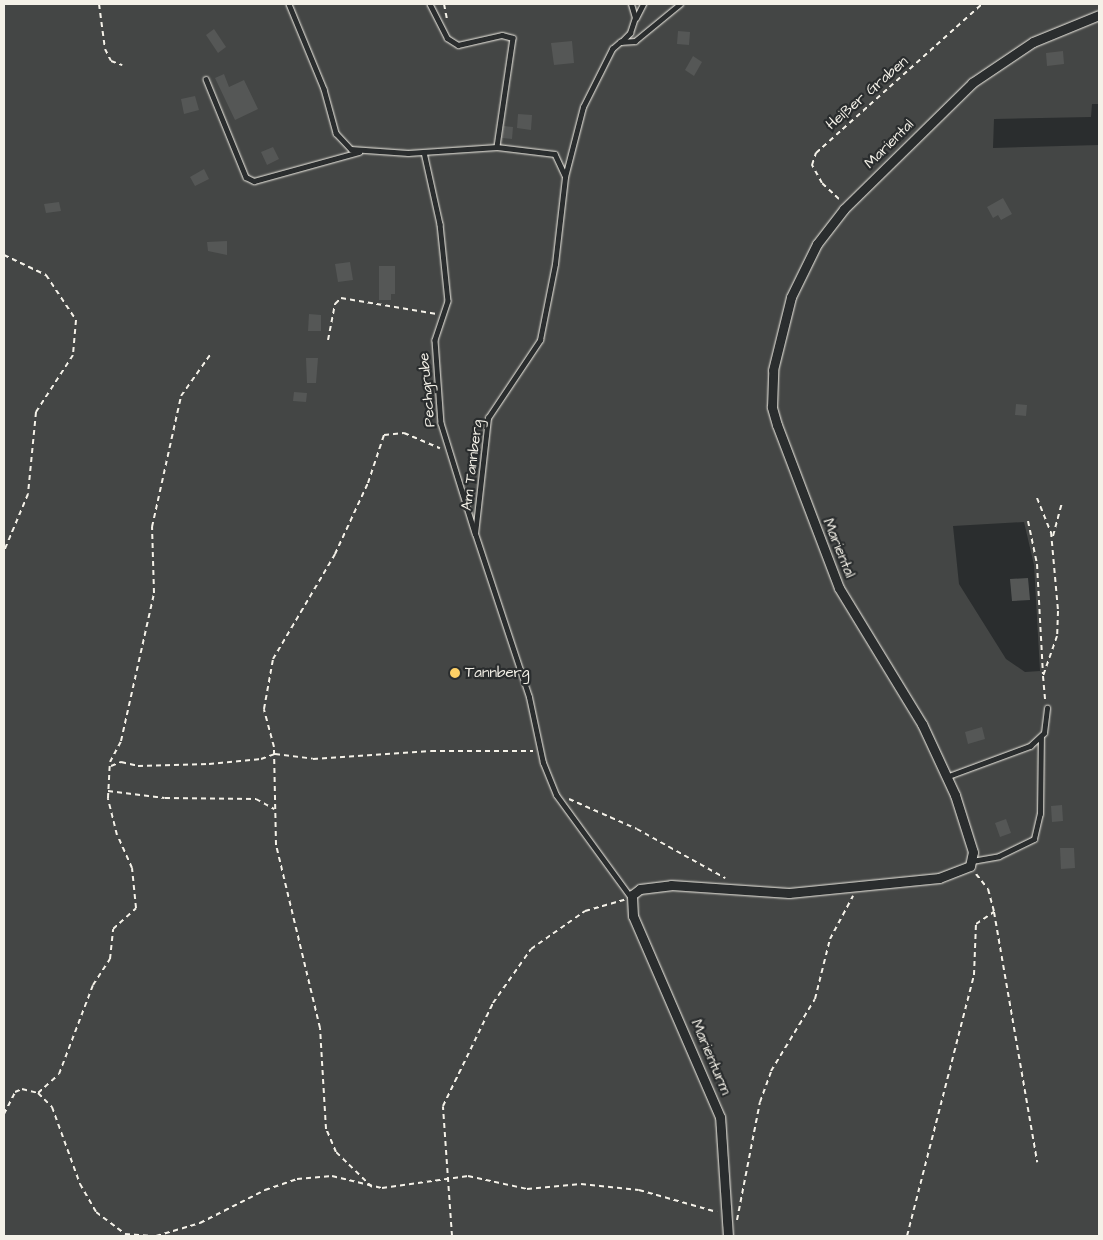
<!DOCTYPE html>
<meta charset="utf-8">
<style>
body{margin:0}
#map{position:relative;width:1103px;height:1240px;overflow:hidden;background:#2a2d2e;font-family:"Architects Daughter",sans-serif}
div>[style]{position:absolute}
[style*='--x']{left:calc(var(--x)*1px);top:calc(var(--y)*1px);width:calc(var(--w)*1px);rotate:calc(var(--a)*1deg)}
.green>*{inset:0;background:#444645}
.building>*{inset:0;background:#555756}
.path>*{height:2px;margin-top:-1px;transform-origin:0;background:repeating-linear-gradient(90deg,#f4f1e8 0 5px,transparent 0 9px)}
.roads{filter:drop-shadow(0 0 1px #f4f1e8) drop-shadow(0 0 1px #f4f1e8)}
.service>*{height:4.5px;margin:-2.25px;padding:0 2.25px;transform-origin:2.25px;border-radius:2.25px;background:#2a2d2e}
.minor>*{height:9px;margin:-4.5px;padding:0 4.5px;transform-origin:4.5px;border-radius:4.5px;background:#2a2d2e}
.dots>*{width:14px;height:14px;translate:-50% -50%;box-sizing:border-box;border:2px solid #2a2d2e;border-radius:50%}
span{translate:-50% -50%;white-space:nowrap;text-align:center;line-height:1.15;-webkit-text-stroke:4.5px #2a2d2e;paint-order:stroke}
.street-label{font-size:15px;color:#f4f1e8}
.poi-label{font-size:15px;color:#f4f1e8}
.left{translate:0 -50%;text-align:left}
.frame{position:absolute;inset:0;border:5px solid #f4f1e8;pointer-events:none}
</style>
<div id="map">
<div class="green">
<div style="clip-path:polygon(evenodd,4px 4px,1099px 4px,1099px 104px,1092px 104px,1091px 117px,994px 119px,993px 148px,1099px 145px,1099px 1236px,4px 1236px,4px 4px,1024px 522px,1034px 565px,1040px 671px,1025px 672px,1006px 659px,959px 584px,953px 526px,1024px 522px)"></div>
</div>
<div class="building">
<div style="clip-path:polygon(214px 29px,226px 47px,218px 53px,206px 35px)"></div>
<div style="clip-path:polygon(678px 31px,690px 32px,689px 45px,677px 44px)"></div>
<div style="clip-path:polygon(572px 41px,574px 63px,554px 65px,551px 43px)"></div>
<div style="clip-path:polygon(1063px 51px,1064px 64px,1047px 66px,1046px 53px)"></div>
<div style="clip-path:polygon(693px 56px,702px 62px,694px 76px,685px 70px)"></div>
<div style="clip-path:polygon(224px 74px,229px 87px,244px 80px,258px 109px,235px 120px,215px 78px)"></div>
<div style="clip-path:polygon(195px 96px,199px 110px,184px 114px,181px 99px)"></div>
<div style="clip-path:polygon(518px 114px,532px 115px,531px 130px,517px 128px)"></div>
<div style="clip-path:polygon(504px 126px,513px 127px,512px 139px,502px 138px)"></div>
<div style="clip-path:polygon(273px 147px,279px 159px,267px 165px,261px 152px)"></div>
<div style="clip-path:polygon(204px 169px,209px 179px,195px 186px,190px 177px)"></div>
<div style="clip-path:polygon(1003px 198px,1012px 214px,1001px 220px,998px 215px,993px 218px,987px 207px)"></div>
<div style="clip-path:polygon(59px 202px,61px 211px,46px 213px,44px 204px)"></div>
<div style="clip-path:polygon(227px 241px,227px 255px,208px 251px,207px 242px)"></div>
<div style="clip-path:polygon(350px 262px,353px 280px,338px 282px,335px 264px)"></div>
<div style="clip-path:polygon(379px 266px,395px 266px,395px 294px,391px 294px,391px 300px,379px 300px)"></div>
<div style="clip-path:polygon(309px 314px,321px 315px,321px 331px,308px 331px)"></div>
<div style="clip-path:polygon(306px 358px,318px 358px,316px 383px,307px 383px)"></div>
<div style="clip-path:polygon(294px 392px,307px 393px,306px 402px,293px 401px)"></div>
<div style="clip-path:polygon(1016px 404px,1027px 405px,1026px 416px,1015px 415px)"></div>
<div style="clip-path:polygon(1028px 578px,1030px 600px,1012px 601px,1010px 579px)"></div>
<div style="clip-path:polygon(982px 727px,985px 739px,968px 744px,965px 732px)"></div>
<div style="clip-path:polygon(1062px 805px,1063px 821px,1052px 822px,1051px 806px)"></div>
<div style="clip-path:polygon(1006px 819px,1011px 833px,1000px 837px,995px 823px)"></div>
<div style="clip-path:polygon(1060px 848px,1074px 848px,1075px 868px,1061px 869px)"></div>
</div>
<div class="path">
<div style="--x:99;--y:4;--w:45;--a:82.4"></div>
<div style="--x:105;--y:49;--w:13;--a:63"></div>
<div style="--x:111;--y:61;--w:12;--a:20"></div>
<div style="--x:444;--y:4;--w:15;--a:79"></div>
<div style="--x:839;--y:199;--w:23;--a:-137"></div>
<div style="--x:822;--y:183;--w:21;--a:-119"></div>
<div style="--x:812;--y:165;--w:13;--a:-72"></div>
<div style="--x:816;--y:153;--w:223;--a:-41.9"></div>
<div style="--x:4;--y:255;--w:47;--a:25.5"></div>
<div style="--x:46;--y:275;--w:54;--a:56.3"></div>
<div style="--x:76;--y:320;--w:35;--a:95"></div>
<div style="--x:73;--y:355;--w:68;--a:123"></div>
<div style="--x:36;--y:412;--w:82;--a:95.6"></div>
<div style="--x:28;--y:494;--w:62;--a:112.8"></div>
<div style="--x:328;--y:340;--w:37;--a:-79"></div>
<div style="--x:335;--y:304;--w:8;--a:-45"></div>
<div style="--x:341;--y:298;--w:97;--a:9.5"></div>
<div style="--x:1037;--y:498;--w:37;--a:68"></div>
<div style="--x:1051;--y:532;--w:79;--a:84.9"></div>
<div style="--x:1058;--y:611;--w:25;--a:92"></div>
<div style="--x:1057;--y:636;--w:42;--a:109.3"></div>
<div style="--x:1043;--y:676;--w:25;--a:85"></div>
<div style="--x:1028;--y:521;--w:44;--a:78.2"></div>
<div style="--x:1037;--y:564;--w:110;--a:86.9"></div>
<div style="--x:1053;--y:536;--w:35;--a:-75"></div>
<div style="--x:111;--y:766;--w:11;--a:-22"></div>
<div style="--x:121;--y:762;--w:17;--a:13"></div>
<div style="--x:138;--y:766;--w:71;--a:-1.6"></div>
<div style="--x:209;--y:764;--w:52;--a:-5.5"></div>
<div style="--x:261;--y:759;--w:15;--a:-20"></div>
<div style="--x:275;--y:754;--w:38;--a:7"></div>
<div style="--x:313;--y:759;--w:118;--a:-3.9"></div>
<div style="--x:431;--y:751;--w:102;--a:0"></div>
<div style="--x:108;--y:791;--w:57;--a:7"></div>
<div style="--x:165;--y:798;--w:91;--a:0.6"></div>
<div style="--x:256;--y:799;--w:21;--a:29"></div>
<div style="--x:569;--y:799;--w:74;--a:23.8"></div>
<div style="--x:637;--y:829;--w:101;--a:29.1"></div>
<div style="--x:976;--y:874;--w:19;--a:51"></div>
<div style="--x:988;--y:889;--w:24;--a:75"></div>
<div style="--x:994;--y:912;--w:254;--a:80.2"></div>
<div style="--x:38;--y:1093;--w:28;--a:-42"></div>
<div style="--x:59;--y:1074;--w:95;--a:-69.1"></div>
<div style="--x:93;--y:985;--w:31;--a:-57"></div>
<div style="--x:110;--y:959;--w:30;--a:-84"></div>
<div style="--x:113;--y:929;--w:31;--a:-42"></div>
<div style="--x:136;--y:908;--w:40;--a:-95.7"></div>
<div style="--x:132;--y:868;--w:36;--a:-114"></div>
<div style="--x:117;--y:835;--w:38;--a:-104"></div>
<div style="--x:108;--y:798;--w:36;--a:-87"></div>
<div style="--x:110;--y:762;--w:24;--a:-62"></div>
<div style="--x:121;--y:741;--w:152;--a:-77.4"></div>
<div style="--x:154;--y:593;--w:66;--a:-91.7"></div>
<div style="--x:152;--y:527;--w:134;--a:-77.5"></div>
<div style="--x:181;--y:396;--w:50;--a:-54.7"></div>
<div style="--x:4;--y:1114;--w:25;--a:-63"></div>
<div style="--x:15;--y:1092;--w:8;--a:-23"></div>
<div style="--x:22;--y:1089;--w:16;--a:14"></div>
<div style="--x:38;--y:1093;--w:20;--a:45"></div>
<div style="--x:52;--y:1107;--w:82;--a:70"></div>
<div style="--x:80;--y:1184;--w:32;--a:60"></div>
<div style="--x:96;--y:1212;--w:36;--a:37"></div>
<div style="--x:125;--y:1234;--w:31;--a:4"></div>
<div style="--x:156;--y:1236;--w:46;--a:-16.5"></div>
<div style="--x:200;--y:1223;--w:73;--a:-26.9"></div>
<div style="--x:265;--y:1190;--w:34;--a:-19"></div>
<div style="--x:297;--y:1179;--w:35;--a:-5"></div>
<div style="--x:332;--y:1176;--w:51;--a:13.5"></div>
<div style="--x:382;--y:1188;--w:87;--a:-7.9"></div>
<div style="--x:468;--y:1176;--w:60;--a:12.4"></div>
<div style="--x:527;--y:1189;--w:54;--a:-5.3"></div>
<div style="--x:581;--y:1184;--w:58;--a:5.9"></div>
<div style="--x:639;--y:1190;--w:81;--a:15.8"></div>
<div style="--x:372;--y:1187;--w:50;--a:-135.8"></div>
<div style="--x:336;--y:1152;--w:25;--a:-113"></div>
<div style="--x:326;--y:1129;--w:101;--a:-93.4"></div>
<div style="--x:320;--y:1028;--w:188;--a:-103.5"></div>
<div style="--x:276;--y:845;--w:98;--a:-91.2"></div>
<div style="--x:274;--y:747;--w:39;--a:-105"></div>
<div style="--x:264;--y:709;--w:51;--a:-79.8"></div>
<div style="--x:273;--y:659;--w:122;--a:-59.4"></div>
<div style="--x:335;--y:554;--w:78;--a:-65.1"></div>
<div style="--x:368;--y:483;--w:51;--a:-71.6"></div>
<div style="--x:384;--y:435;--w:20;--a:-6"></div>
<div style="--x:404;--y:433;--w:39;--a:23"></div>
<div style="--x:737;--y:1220;--w:120;--a:-79"></div>
<div style="--x:760;--y:1102;--w:33;--a:-70"></div>
<div style="--x:771;--y:1071;--w:84;--a:-58.6"></div>
<div style="--x:815;--y:999;--w:62;--a:-76"></div>
<div style="--x:830;--y:939;--w:49;--a:-61.9"></div>
<div style="--x:452;--y:1236;--w:130;--a:-94"></div>
<div style="--x:443;--y:1106;--w:114;--a:-64.1"></div>
<div style="--x:493;--y:1003;--w:66;--a:-54.9"></div>
<div style="--x:531;--y:949;--w:66;--a:-35.1"></div>
<div style="--x:585;--y:911;--w:41;--a:-15.8"></div>
<div style="--x:907;--y:1236;--w:269;--a:-75.6"></div>
<div style="--x:974;--y:975;--w:51;--a:-87.8"></div>
<div style="--x:976;--y:924;--w:22;--a:-34"></div>
</div>
<div class="roads">
<div class="service">
<div style="--x:289;--y:4;--w:92;--a:67.6"></div>
<div style="--x:324;--y:89;--w:46;--a:74.7"></div>
<div style="--x:336;--y:133;--w:22;--a:47"></div>
<div style="--x:351;--y:149;--w:57;--a:4"></div>
<div style="--x:408;--y:153;--w:89;--a:-3.9"></div>
<div style="--x:497;--y:147;--w:58;--a:6.9"></div>
<div style="--x:555;--y:154;--w:23;--a:65"></div>
<div style="--x:430;--y:4;--w:38;--a:63"></div>
<div style="--x:447;--y:38;--w:13;--a:32"></div>
<div style="--x:458;--y:45;--w:45;--a:-12.8"></div>
<div style="--x:502;--y:35;--w:11;--a:15"></div>
<div style="--x:513;--y:38;--w:110;--a:98.4"></div>
<div style="--x:636;--y:18;--w:16;--a:-63"></div>
<div style="--x:621;--y:42;--w:13;--a:-45"></div>
<div style="--x:630;--y:33;--w:16;--a:-72"></div>
<div style="--x:635;--y:18;--w:15;--a:-106"></div>
<div style="--x:206;--y:79;--w:106;--a:67.8"></div>
<div style="--x:246;--y:177;--w:9;--a:27"></div>
<div style="--x:254;--y:181;--w:109;--a:-15.4"></div>
<div style="--x:424;--y:152;--w:74;--a:77.5"></div>
<div style="--x:440;--y:224;--w:77;--a:84.1"></div>
<div style="--x:448;--y:301;--w:41;--a:108.4"></div>
<div style="--x:435;--y:340;--w:83;--a:85.9"></div>
<div style="--x:441;--y:423;--w:115;--a:72.8"></div>
<div style="--x:946;--y:777;--w:90;--a:-20.3"></div>
<div style="--x:1030;--y:746;--w:19;--a:-43"></div>
<div style="--x:1044;--y:733;--w:25;--a:-83"></div>
<div style="--x:972;--y:861;--w:27;--a:-10"></div>
<div style="--x:999;--y:856;--w:39;--a:-26"></div>
<div style="--x:1034;--y:839;--w:26;--a:-77"></div>
<div style="--x:1040;--y:814;--w:77;--a:-89.3"></div>
<div style="--x:631;--y:898;--w:127;--a:-126.1"></div>
<div style="--x:556;--y:795;--w:35;--a:-112"></div>
<div style="--x:543;--y:763;--w:67;--a:-102"></div>
<div style="--x:529;--y:697;--w:172;--a:-108.3"></div>
<div style="--x:475;--y:534;--w:117;--a:-83.6"></div>
<div style="--x:488;--y:418;--w:94;--a:-56.3"></div>
<div style="--x:540;--y:340;--w:77;--a:-78.8"></div>
<div style="--x:555;--y:264;--w:88;--a:-83.4"></div>
<div style="--x:565;--y:177;--w:72;--a:-75.6"></div>
<div style="--x:583;--y:107;--w:65;--a:-63.4"></div>
<div style="--x:612;--y:49;--w:11;--a:-41"></div>
<div style="--x:620;--y:42;--w:15;--a:-4"></div>
<div style="--x:635;--y:41;--w:58;--a:-39.4"></div>
</div>
<div class="minor">
<div style="--x:728;--y:1236;--w:119;--a:-93.8"></div>
<div style="--x:720;--y:1117;--w:219;--a:-113.4"></div>
<div style="--x:633;--y:916;--w:21;--a:-93"></div>
<div style="--x:632;--y:895;--w:10;--a:-37"></div>
<div style="--x:640;--y:889;--w:31;--a:-7"></div>
<div style="--x:671;--y:885;--w:118;--a:3.9"></div>
<div style="--x:789;--y:893;--w:151;--a:-5.7"></div>
<div style="--x:939;--y:878;--w:33;--a:-21"></div>
<div style="--x:970;--y:866;--w:14;--a:-78"></div>
<div style="--x:973;--y:852;--w:60;--a:-107.5"></div>
<div style="--x:955;--y:795;--w:78;--a:-114.9"></div>
<div style="--x:922;--y:724;--w:159;--a:-121.4"></div>
<div style="--x:839;--y:588;--w:174;--a:-110.8"></div>
<div style="--x:777;--y:425;--w:19;--a:-106"></div>
<div style="--x:772;--y:407;--w:37;--a:-88"></div>
<div style="--x:773;--y:370;--w:75;--a:-76.1"></div>
<div style="--x:791;--y:297;--w:59;--a:-63.9"></div>
<div style="--x:817;--y:244;--w:44;--a:-52.4"></div>
<div style="--x:844;--y:209;--w:180;--a:-44.5"></div>
<div style="--x:972;--y:83;--w:73;--a:-33.9"></div>
<div style="--x:1033;--y:42;--w:71;--a:-22.2"></div>
</div>
</div>
<div class="dots">
<div style="left:455px;top:673px;background:#ffd166"></div>
</div>
<div class="street-label">
<span style="left:867px;top:93px;rotate:-41deg">Heißer Graben</span>
<span style="left:889px;top:144px;rotate:-45deg">Mariental</span>
<span style="left:427px;top:390px;rotate:-95deg">Pechgrube</span>
<span style="left:472px;top:465px;rotate:-83deg">Am Tannberg</span>
<span style="left:839px;top:548px;rotate:68deg">Mariental</span>
<span style="left:711px;top:1057px;rotate:67deg">Marienturm</span>
</div>
<div class="poi-label">
<span class="left" style="left:465px;top:673px">Tannberg</span>
</div>
<div class="frame"></div>
</div>
